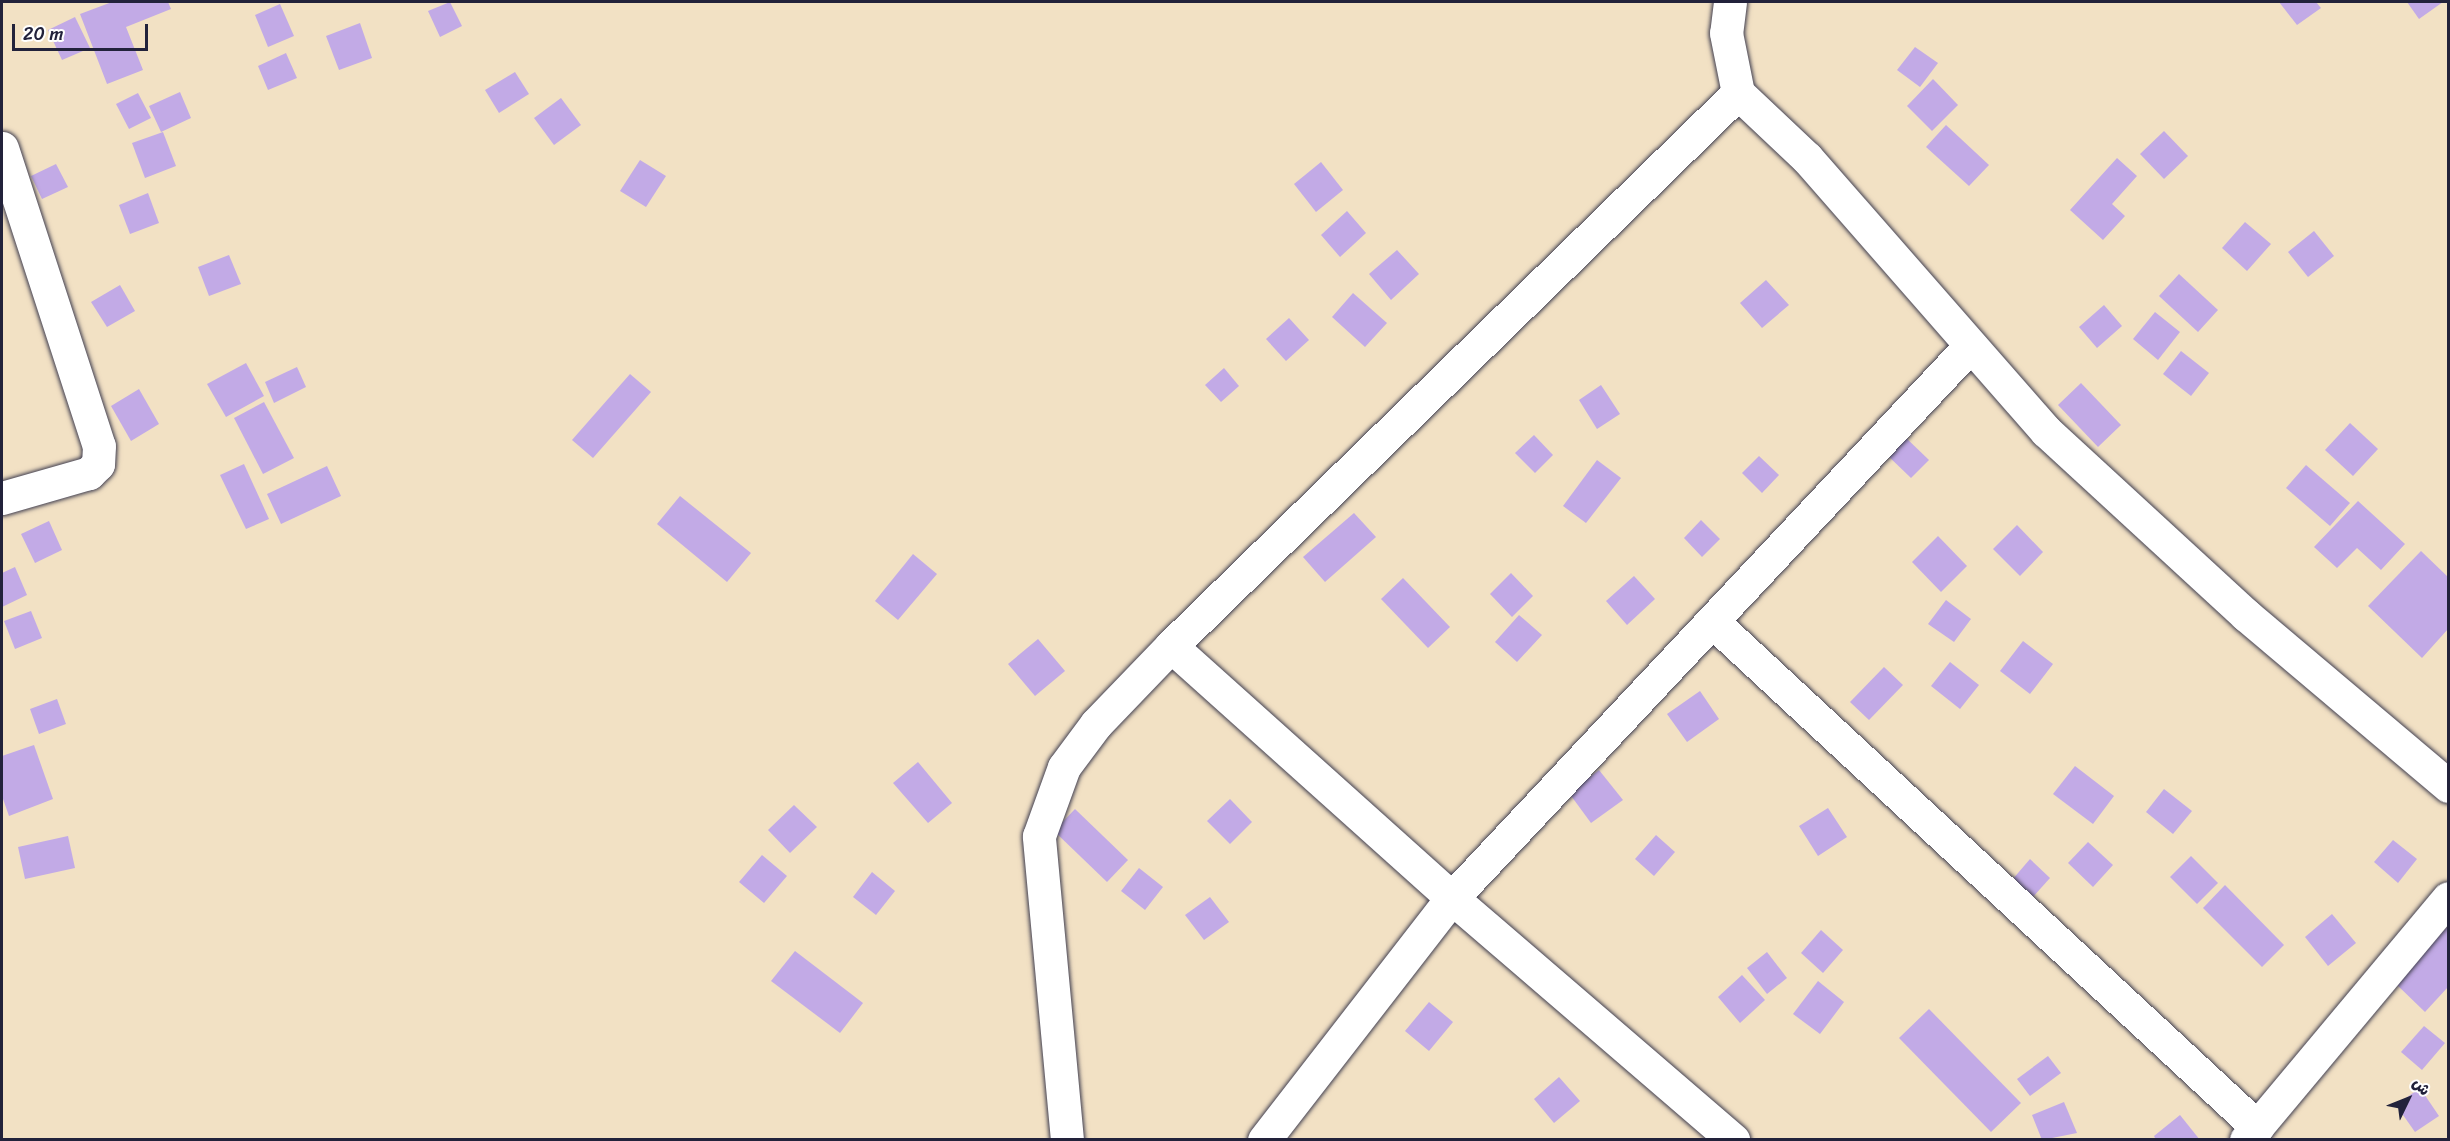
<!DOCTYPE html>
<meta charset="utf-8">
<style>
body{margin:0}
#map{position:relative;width:2450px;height:1141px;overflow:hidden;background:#f2e1c4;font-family:Sriracha,"Playpen Sans Arabic",sans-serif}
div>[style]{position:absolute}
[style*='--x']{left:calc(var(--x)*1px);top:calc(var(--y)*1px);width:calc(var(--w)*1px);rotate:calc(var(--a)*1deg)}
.building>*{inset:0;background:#c2aae6}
.roads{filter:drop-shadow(0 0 2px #413f50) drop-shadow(0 0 2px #413f50)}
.minor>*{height:33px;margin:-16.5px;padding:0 16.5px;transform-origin:16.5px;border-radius:16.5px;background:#fff}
span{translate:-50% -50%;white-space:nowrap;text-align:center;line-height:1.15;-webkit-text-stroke:4.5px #fff;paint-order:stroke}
.frame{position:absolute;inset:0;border:3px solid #22223b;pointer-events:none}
.north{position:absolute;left:2378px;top:1069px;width:60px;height:60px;-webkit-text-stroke:4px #fff;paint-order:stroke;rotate:47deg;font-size:16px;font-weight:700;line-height:24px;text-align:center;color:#22223b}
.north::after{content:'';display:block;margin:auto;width:21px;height:27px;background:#22223b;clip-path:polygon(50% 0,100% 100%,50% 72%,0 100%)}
.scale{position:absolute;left:12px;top:24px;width:136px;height:27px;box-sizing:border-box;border:3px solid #22223b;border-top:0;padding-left:8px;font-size:18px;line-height:21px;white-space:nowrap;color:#22223b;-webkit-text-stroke:4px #fff;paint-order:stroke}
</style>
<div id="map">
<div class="building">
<div style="clip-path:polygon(112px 2px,168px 2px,171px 9px,126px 27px,143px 70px,107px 84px,80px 14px)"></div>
<div style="clip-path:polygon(450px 2px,462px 26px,440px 37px,428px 11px)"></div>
<div style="clip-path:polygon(2279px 2px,2316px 2px,2321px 8px,2297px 25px)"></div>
<div style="clip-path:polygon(2407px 2px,2443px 2px,2419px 19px)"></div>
<div style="clip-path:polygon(280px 4px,294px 36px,268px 47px,255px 15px)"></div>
<div style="clip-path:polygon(75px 17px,90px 48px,62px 60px,48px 30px)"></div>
<div style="clip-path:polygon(360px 23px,372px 58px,339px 70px,326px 36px)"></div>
<div style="clip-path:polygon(1915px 47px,1938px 63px,1920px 87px,1897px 70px)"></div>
<div style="clip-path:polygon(286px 53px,297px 78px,268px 90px,258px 66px)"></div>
<div style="clip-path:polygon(515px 72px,529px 94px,499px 113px,485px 90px)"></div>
<div style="clip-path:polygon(1933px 79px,1958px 105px,1932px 131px,1907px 106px)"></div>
<div style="clip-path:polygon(180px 92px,191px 118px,161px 132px,149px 106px)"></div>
<div style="clip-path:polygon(138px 93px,151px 118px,129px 129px,116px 104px)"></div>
<div style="clip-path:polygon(561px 98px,581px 125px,554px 145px,534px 118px)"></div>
<div style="clip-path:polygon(1946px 125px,1989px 165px,1969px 186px,1926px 147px)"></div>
<div style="clip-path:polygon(2164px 131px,2188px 156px,2164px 179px,2140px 154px)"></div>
<div style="clip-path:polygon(163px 132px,176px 166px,145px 178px,132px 143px)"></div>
<div style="clip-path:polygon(2117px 158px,2137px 176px,2112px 204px,2125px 216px,2103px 240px,2070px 210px)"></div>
<div style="clip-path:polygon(640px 160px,666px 176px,646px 207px,620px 191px)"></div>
<div style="clip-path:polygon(1321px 162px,1343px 190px,1316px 212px,1294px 184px)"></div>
<div style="clip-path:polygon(56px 164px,68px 187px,42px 199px,31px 176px)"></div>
<div style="clip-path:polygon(148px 193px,159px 223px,130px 234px,119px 205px)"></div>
<div style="clip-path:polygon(1347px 211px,1366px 233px,1340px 257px,1321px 235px)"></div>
<div style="clip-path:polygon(2245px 222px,2271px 244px,2247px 271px,2222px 248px)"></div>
<div style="clip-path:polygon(2314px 231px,2334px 256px,2308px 277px,2288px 252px)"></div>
<div style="clip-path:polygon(1397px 250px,1419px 274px,1391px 300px,1369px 274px)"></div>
<div style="clip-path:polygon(229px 255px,241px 284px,209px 296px,198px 267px)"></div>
<div style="clip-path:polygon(2179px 274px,2218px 310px,2198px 332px,2159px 296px)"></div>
<div style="clip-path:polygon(1766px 280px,1789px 305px,1762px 328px,1740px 303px)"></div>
<div style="clip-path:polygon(120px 285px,135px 311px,107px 327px,91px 302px)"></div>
<div style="clip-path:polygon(1353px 293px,1387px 323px,1365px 347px,1332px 317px)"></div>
<div style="clip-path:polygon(2104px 305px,2122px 326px,2097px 348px,2079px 327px)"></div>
<div style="clip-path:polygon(2155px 312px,2180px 332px,2158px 360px,2133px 339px)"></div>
<div style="clip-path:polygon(1289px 318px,1309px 340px,1286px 361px,1266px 339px)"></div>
<div style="clip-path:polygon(2181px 351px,2209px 373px,2191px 396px,2163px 374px)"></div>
<div style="clip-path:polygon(246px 363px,264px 396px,226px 417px,207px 384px)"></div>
<div style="clip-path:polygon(297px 367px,306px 387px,274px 403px,265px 382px)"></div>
<div style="clip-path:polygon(1224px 368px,1239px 386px,1221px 402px,1205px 385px)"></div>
<div style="clip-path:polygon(630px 374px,651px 392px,593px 458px,572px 440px)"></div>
<div style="clip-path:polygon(2081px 383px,2121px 425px,2098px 447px,2058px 405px)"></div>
<div style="clip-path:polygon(1601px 385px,1620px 414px,1597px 429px,1579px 400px)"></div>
<div style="clip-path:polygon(139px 389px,159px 424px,131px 441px,111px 406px)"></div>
<div style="clip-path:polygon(264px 402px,294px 458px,263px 474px,234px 418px)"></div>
<div style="clip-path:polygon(2350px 423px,2378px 449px,2353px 476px,2325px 450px)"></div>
<div style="clip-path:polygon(1534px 435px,1553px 455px,1535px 473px,1515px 453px)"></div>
<div style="clip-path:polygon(1903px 435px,1929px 460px,1911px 478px,1885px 453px)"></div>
<div style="clip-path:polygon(1759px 456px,1779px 475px,1762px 493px,1742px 473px)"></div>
<div style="clip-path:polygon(1597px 460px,1621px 478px,1586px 523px,1563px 506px)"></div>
<div style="clip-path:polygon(244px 464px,269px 519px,246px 529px,220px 475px)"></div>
<div style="clip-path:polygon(2306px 465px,2350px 503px,2330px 526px,2286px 488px)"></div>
<div style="clip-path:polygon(327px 466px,341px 496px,281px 524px,267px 494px)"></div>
<div style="clip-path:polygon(680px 496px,751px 553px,727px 582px,657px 524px)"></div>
<div style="clip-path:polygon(2358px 501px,2405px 544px,2381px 570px,2357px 548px,2337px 568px,2314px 547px)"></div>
<div style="clip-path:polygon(1354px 513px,1376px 537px,1325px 582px,1303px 557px)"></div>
<div style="clip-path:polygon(1701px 520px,1720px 539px,1702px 557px,1684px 538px)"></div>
<div style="clip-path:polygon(49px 521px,62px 550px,35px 563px,21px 534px)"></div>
<div style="clip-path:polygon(2017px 525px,2043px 552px,2020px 576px,1993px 549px)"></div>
<div style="clip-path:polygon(1938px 536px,1967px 566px,1941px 592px,1912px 562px)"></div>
<div style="clip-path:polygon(2421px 551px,2448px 577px,2448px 629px,2422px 658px,2368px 606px)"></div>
<div style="clip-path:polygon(913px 554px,937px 574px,898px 620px,875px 601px)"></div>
<div style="clip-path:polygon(15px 567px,27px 595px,2px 607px,2px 573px)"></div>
<div style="clip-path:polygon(1511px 573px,1533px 596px,1512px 617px,1490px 594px)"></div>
<div style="clip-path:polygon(1634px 576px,1655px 599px,1627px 625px,1606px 601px)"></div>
<div style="clip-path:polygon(1403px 578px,1450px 627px,1428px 648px,1381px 599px)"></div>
<div style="clip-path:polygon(1946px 600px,1971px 619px,1954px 642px,1928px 624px)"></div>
<div style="clip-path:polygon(31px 611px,42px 638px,15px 649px,4px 621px)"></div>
<div style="clip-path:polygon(1519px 615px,1542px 635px,1517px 662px,1495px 642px)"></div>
<div style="clip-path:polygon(1038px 639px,1065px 671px,1035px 696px,1008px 664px)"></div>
<div style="clip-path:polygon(2023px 641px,2053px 664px,2030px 694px,2000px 671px)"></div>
<div style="clip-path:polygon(1950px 662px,1979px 685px,1960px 709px,1931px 686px)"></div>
<div style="clip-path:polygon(1884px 667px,1903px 685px,1869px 720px,1850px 702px)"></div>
<div style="clip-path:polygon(1700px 691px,1719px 719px,1687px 742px,1667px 714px)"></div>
<div style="clip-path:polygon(57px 699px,66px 724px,39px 734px,30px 709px)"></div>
<div style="clip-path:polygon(34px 745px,53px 799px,9px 816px,2px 796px,2px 756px)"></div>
<div style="clip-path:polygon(918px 762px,952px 803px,928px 823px,893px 783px)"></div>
<div style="clip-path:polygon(2075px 766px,2114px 796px,2093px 824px,2053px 794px)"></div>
<div style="clip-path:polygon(1599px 770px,1623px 800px,1591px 823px,1569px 793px)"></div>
<div style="clip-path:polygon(2164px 789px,2192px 811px,2173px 834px,2146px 812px)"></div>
<div style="clip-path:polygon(1230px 799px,1252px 822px,1230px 844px,1207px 821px)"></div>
<div style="clip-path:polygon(794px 805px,817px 827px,790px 853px,768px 830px)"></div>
<div style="clip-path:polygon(1828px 808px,1847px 837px,1818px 856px,1799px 826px)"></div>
<div style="clip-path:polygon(1075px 809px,1128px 860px,1107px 882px,1054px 831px)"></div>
<div style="clip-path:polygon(1656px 835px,1675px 852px,1654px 876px,1635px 859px)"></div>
<div style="clip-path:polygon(68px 836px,75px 868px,25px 879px,18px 847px)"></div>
<div style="clip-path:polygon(2393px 840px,2417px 859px,2398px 883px,2374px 862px)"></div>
<div style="clip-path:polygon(2088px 842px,2113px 865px,2093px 887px,2068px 863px)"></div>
<div style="clip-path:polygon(762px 855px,787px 876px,764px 903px,739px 882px)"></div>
<div style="clip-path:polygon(2191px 856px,2218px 883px,2197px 904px,2170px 877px)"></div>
<div style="clip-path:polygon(2030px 859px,2050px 878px,2031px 899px,2012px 880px)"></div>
<div style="clip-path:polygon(1139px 868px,1163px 887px,1145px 910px,1121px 891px)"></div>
<div style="clip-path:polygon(872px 872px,895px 891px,876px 915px,853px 897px)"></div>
<div style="clip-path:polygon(2225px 885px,2284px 945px,2262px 967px,2203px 908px)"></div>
<div style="clip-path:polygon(1210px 897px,1229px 922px,1204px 940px,1185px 915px)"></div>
<div style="clip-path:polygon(2332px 914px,2356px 943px,2328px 966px,2305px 937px)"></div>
<div style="clip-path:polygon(2448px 926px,2448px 987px,2425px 1012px,2395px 983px)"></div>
<div style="clip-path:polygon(1821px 930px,1843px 950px,1823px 973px,1801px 953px)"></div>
<div style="clip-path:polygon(795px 951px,863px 1003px,840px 1033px,771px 981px)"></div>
<div style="clip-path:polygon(1767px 952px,1787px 978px,1767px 994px,1747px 968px)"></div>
<div style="clip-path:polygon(1742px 975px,1765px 1000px,1740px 1023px,1718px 997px)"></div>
<div style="clip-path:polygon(1818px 981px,1844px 1002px,1820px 1034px,1793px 1014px)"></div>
<div style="clip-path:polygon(1429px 1002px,1453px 1022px,1429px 1051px,1405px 1031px)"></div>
<div style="clip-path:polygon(1929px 1009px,2021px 1103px,1991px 1132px,1899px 1038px)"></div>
<div style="clip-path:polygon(2424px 1026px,2445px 1043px,2422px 1070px,2401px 1052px)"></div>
<div style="clip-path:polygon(2048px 1056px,2061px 1073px,2030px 1096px,2017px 1079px)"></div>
<div style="clip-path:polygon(1559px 1077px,1580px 1101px,1554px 1123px,1534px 1099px)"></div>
<div style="clip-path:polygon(2420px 1088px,2439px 1116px,2415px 1132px,2396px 1105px)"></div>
<div style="clip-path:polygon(2064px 1102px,2077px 1133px,2042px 1140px,2032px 1115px)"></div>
<div style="clip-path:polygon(2180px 1115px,2200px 1140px,2156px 1140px,2154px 1136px)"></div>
</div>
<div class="roads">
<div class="minor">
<div style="--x:1730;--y:2;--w:31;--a:97"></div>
<div style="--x:1726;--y:33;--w:61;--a:78.7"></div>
<div style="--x:1738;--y:93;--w:95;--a:43.3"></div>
<div style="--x:1807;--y:158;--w:363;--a:48.8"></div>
<div style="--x:2046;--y:431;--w:272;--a:42.6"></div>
<div style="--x:2246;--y:615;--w:265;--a:40.2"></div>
<div style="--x:2;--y:148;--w:313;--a:72"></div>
<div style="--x:99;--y:446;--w:18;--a:93"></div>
<div style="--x:98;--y:464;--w:13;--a:135"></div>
<div style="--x:89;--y:473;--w:91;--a:164"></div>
<div style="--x:1712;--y:621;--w:744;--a:42.87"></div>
<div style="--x:1171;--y:646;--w:377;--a:41.9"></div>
<div style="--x:1452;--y:898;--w:371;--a:40.7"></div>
<div style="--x:1067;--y:1140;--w:305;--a:-95.3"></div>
<div style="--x:1039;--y:836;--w:73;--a:-70.1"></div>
<div style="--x:1064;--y:767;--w:54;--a:-53.3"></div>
<div style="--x:1096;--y:724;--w:108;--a:-46.1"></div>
<div style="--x:1171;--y:646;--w:792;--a:-44.28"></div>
<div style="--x:1264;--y:1140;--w:306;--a:-52.2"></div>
<div style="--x:1452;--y:898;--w:758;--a:-46.82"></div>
<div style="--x:2246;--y:1140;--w:315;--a:-50.1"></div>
</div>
</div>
<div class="frame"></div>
<div class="north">ش</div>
<div class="scale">20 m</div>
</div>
